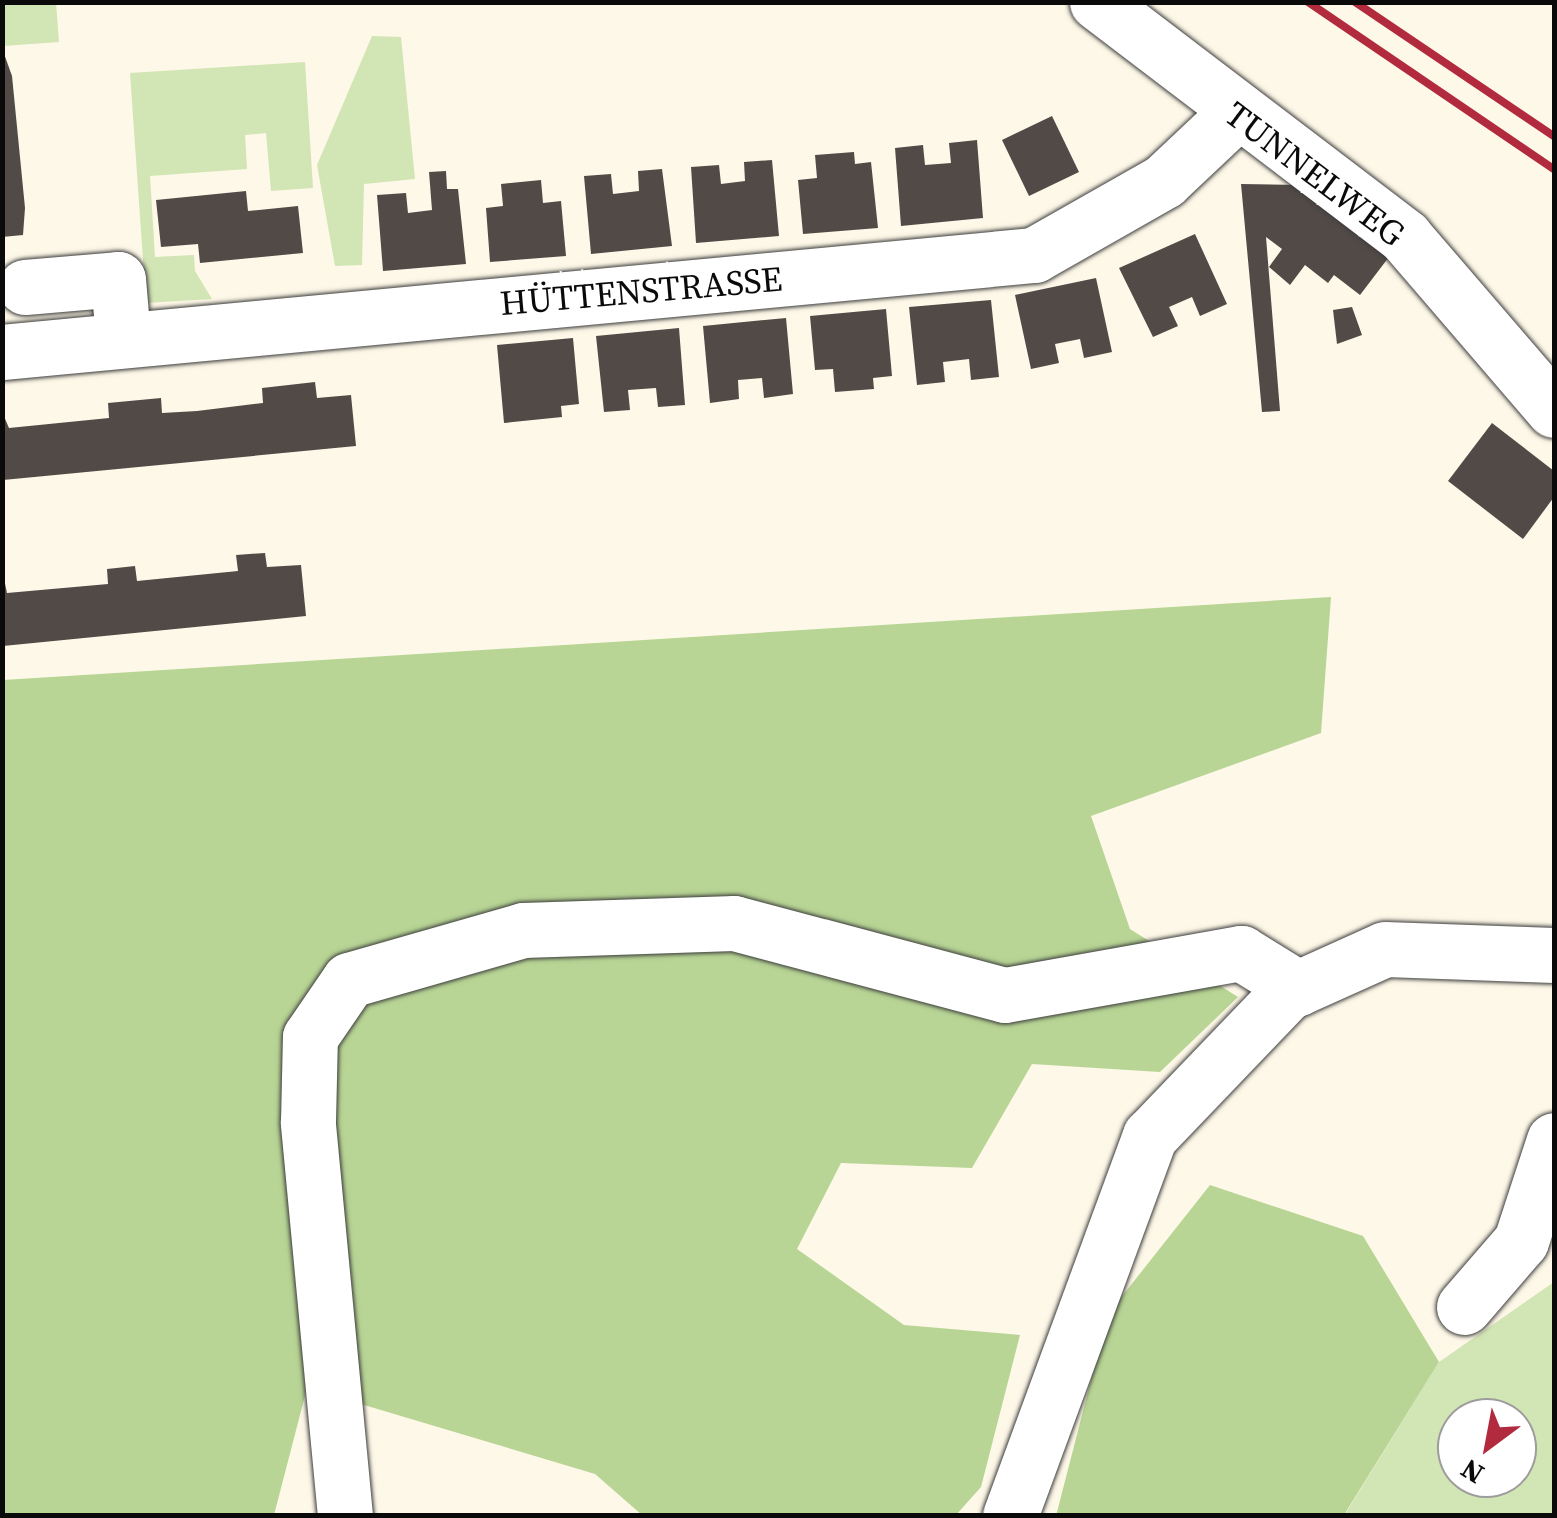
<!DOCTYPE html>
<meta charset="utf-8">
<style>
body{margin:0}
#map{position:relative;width:1557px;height:1518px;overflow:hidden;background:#fef8e8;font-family:"Source Serif 4",serif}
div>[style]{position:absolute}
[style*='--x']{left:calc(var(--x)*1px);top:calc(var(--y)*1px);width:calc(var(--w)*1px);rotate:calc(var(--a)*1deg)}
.green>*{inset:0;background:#d2e5b4}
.forest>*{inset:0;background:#b8d595}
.building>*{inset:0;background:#524a47}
.roads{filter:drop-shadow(0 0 2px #3d3d3d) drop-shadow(0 0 2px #3d3d3d)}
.minor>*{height:55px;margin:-27.5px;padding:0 27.5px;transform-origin:27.5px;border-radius:27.5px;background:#fff}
.rail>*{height:8px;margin:-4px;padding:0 4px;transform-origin:4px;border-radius:4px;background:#b22a3d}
span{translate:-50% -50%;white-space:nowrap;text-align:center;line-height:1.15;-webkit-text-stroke:10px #fff;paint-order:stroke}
.street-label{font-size:35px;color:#0a0a0a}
.frame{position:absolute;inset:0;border:5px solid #0a0a0a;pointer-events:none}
.north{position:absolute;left:1437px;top:1398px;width:100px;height:100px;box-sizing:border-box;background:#fff;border:2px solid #9d9d9d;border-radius:50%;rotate:212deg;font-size:28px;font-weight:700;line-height:40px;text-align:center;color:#0a0a0a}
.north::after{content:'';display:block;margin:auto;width:35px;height:45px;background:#b22a3d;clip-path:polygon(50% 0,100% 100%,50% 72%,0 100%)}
</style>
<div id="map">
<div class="green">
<div style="clip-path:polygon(3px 2px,56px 3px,59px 42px,3px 46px)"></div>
<div style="clip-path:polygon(372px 36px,401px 37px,415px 179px,364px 184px,362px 265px,335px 266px,317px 165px)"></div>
<div style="clip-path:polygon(305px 62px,313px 188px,271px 191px,266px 133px,245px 135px,247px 169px,150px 176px,155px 257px,194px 255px,195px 271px,212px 299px,146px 303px,130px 73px)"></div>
<div style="clip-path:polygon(evenodd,1554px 1282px,1554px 1515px,1344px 1516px,1439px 1362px,1554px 1282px,1457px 1418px,1517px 1418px,1517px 1478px,1457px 1478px,1457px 1418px)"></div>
</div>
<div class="forest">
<div style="clip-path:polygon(1331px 597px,1321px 733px,1091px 816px,1130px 929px,1238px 997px,1160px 1072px,1032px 1064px,972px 1168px,841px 1163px,797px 1249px,904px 1325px,1020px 1335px,981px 1487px,956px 1515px,642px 1515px,595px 1474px,307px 1388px,274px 1515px,3px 1516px,3px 680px)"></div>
<div style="clip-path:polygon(1210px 1185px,1363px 1236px,1439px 1362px,1344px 1515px,1056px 1516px,1108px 1314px)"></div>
</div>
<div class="building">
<div style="clip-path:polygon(2px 48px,12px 76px,25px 208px,23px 235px,2px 237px)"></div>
<div style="clip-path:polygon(1052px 116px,1079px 172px,1029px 196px,1002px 140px)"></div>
<div style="clip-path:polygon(977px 140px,983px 218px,901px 226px,895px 148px,923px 145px,925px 165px,951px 163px,949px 143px)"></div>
<div style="clip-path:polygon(854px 152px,855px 164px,871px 162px,878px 228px,803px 234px,798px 180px,817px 178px,815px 155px)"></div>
<div style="clip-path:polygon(772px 160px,779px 236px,696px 243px,691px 167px,719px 165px,721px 184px,745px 181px,744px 162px)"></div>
<div style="clip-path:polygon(662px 169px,672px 246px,591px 254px,584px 176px,611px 174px,613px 194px,639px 191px,638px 171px)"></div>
<div style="clip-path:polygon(446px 171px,447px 189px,458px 189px,466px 264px,383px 271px,377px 195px,406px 193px,408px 213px,432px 210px,429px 172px)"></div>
<div style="clip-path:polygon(541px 180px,543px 203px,561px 201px,566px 256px,490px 262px,486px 208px,503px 206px,501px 184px)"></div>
<div style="clip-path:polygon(1241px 184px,1301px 185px,1392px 253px,1360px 295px,1334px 275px,1328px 283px,1305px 265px,1290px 285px,1269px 267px,1282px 249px,1266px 237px,1280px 411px,1262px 412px)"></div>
<div style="clip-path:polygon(246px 191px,248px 211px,298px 206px,303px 253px,200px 263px,198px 244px,161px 247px,156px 200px)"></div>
<div style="clip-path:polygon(1195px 234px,1227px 304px,1200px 316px,1192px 297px,1169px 307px,1178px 326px,1153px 337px,1119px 268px)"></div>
<div style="clip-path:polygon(1096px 278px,1112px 352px,1084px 358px,1080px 339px,1055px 344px,1059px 363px,1031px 369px,1015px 295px)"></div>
<div style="clip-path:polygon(991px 300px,999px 377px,971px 380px,969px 359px,943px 362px,945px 382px,917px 385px,909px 307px)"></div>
<div style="clip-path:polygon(1352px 307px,1362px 335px,1337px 344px,1333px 310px)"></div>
<div style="clip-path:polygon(886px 309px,892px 376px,873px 378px,874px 389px,835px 392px,833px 369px,815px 370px,810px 316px)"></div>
<div style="clip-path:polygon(786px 318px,793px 394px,764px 398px,762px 378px,738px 380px,739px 399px,710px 403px,703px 326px)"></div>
<div style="clip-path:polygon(679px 328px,685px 405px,658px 407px,656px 388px,628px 390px,630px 410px,604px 412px,596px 336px)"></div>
<div style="clip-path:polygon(573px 338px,579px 404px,561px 406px,562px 417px,504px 423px,497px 345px)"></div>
<div style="clip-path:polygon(315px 382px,317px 398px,351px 395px,356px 446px,3px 480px,3px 414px,9px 428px,109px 418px,108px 403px,161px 398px,162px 413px,197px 411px,263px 403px,262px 388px)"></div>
<div style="clip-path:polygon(1492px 423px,1554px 471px,1554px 497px,1523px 539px,1448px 481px)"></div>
<div style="clip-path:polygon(265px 553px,267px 567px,301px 565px,306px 616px,3px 646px,3px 574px,7px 593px,108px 584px,107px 569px,135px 566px,137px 581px,238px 571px,236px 555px)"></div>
</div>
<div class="roads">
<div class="minor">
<div style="--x:1097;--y:2;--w:387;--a:37.3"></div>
<div style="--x:1405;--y:237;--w:228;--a:49.3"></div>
<div style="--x:25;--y:287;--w:93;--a:-4.9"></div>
<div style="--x:118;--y:279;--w:60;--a:85.2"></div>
<div style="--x:2;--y:352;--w:1037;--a:-5.37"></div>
<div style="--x:1034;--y:255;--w:150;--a:-29.6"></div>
<div style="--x:1164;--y:181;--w:98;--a:-43.3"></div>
<div style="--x:1464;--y:1307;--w:87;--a:-49.2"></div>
<div style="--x:1521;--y:1241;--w:106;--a:-71.9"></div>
<div style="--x:345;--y:1516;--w:396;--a:-95.4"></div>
<div style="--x:308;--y:1122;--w:85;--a:-88.7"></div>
<div style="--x:310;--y:1037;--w:69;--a:-55.6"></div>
<div style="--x:349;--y:980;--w:181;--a:-16"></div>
<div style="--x:523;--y:930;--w:211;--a:-1.9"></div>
<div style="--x:734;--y:923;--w:280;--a:14.9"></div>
<div style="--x:1005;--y:995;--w:240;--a:-10.1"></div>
<div style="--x:1241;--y:953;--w:67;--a:31.6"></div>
<div style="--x:1010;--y:1516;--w:405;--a:-69.8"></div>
<div style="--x:1150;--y:1136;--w:198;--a:-46.2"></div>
<div style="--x:1287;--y:993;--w:107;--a:-24.2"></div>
<div style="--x:1385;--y:949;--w:169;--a:2"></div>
</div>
</div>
<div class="rail">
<div style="--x:1308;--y:2;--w:297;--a:34.2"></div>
<div style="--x:1355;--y:2;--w:240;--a:34"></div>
</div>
<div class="street-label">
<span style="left:1315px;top:174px;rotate:37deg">TUNNELWEG</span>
<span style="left:641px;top:291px;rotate:-5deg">HÜTTENSTRASSE</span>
</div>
<div class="frame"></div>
<div class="north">N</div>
</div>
